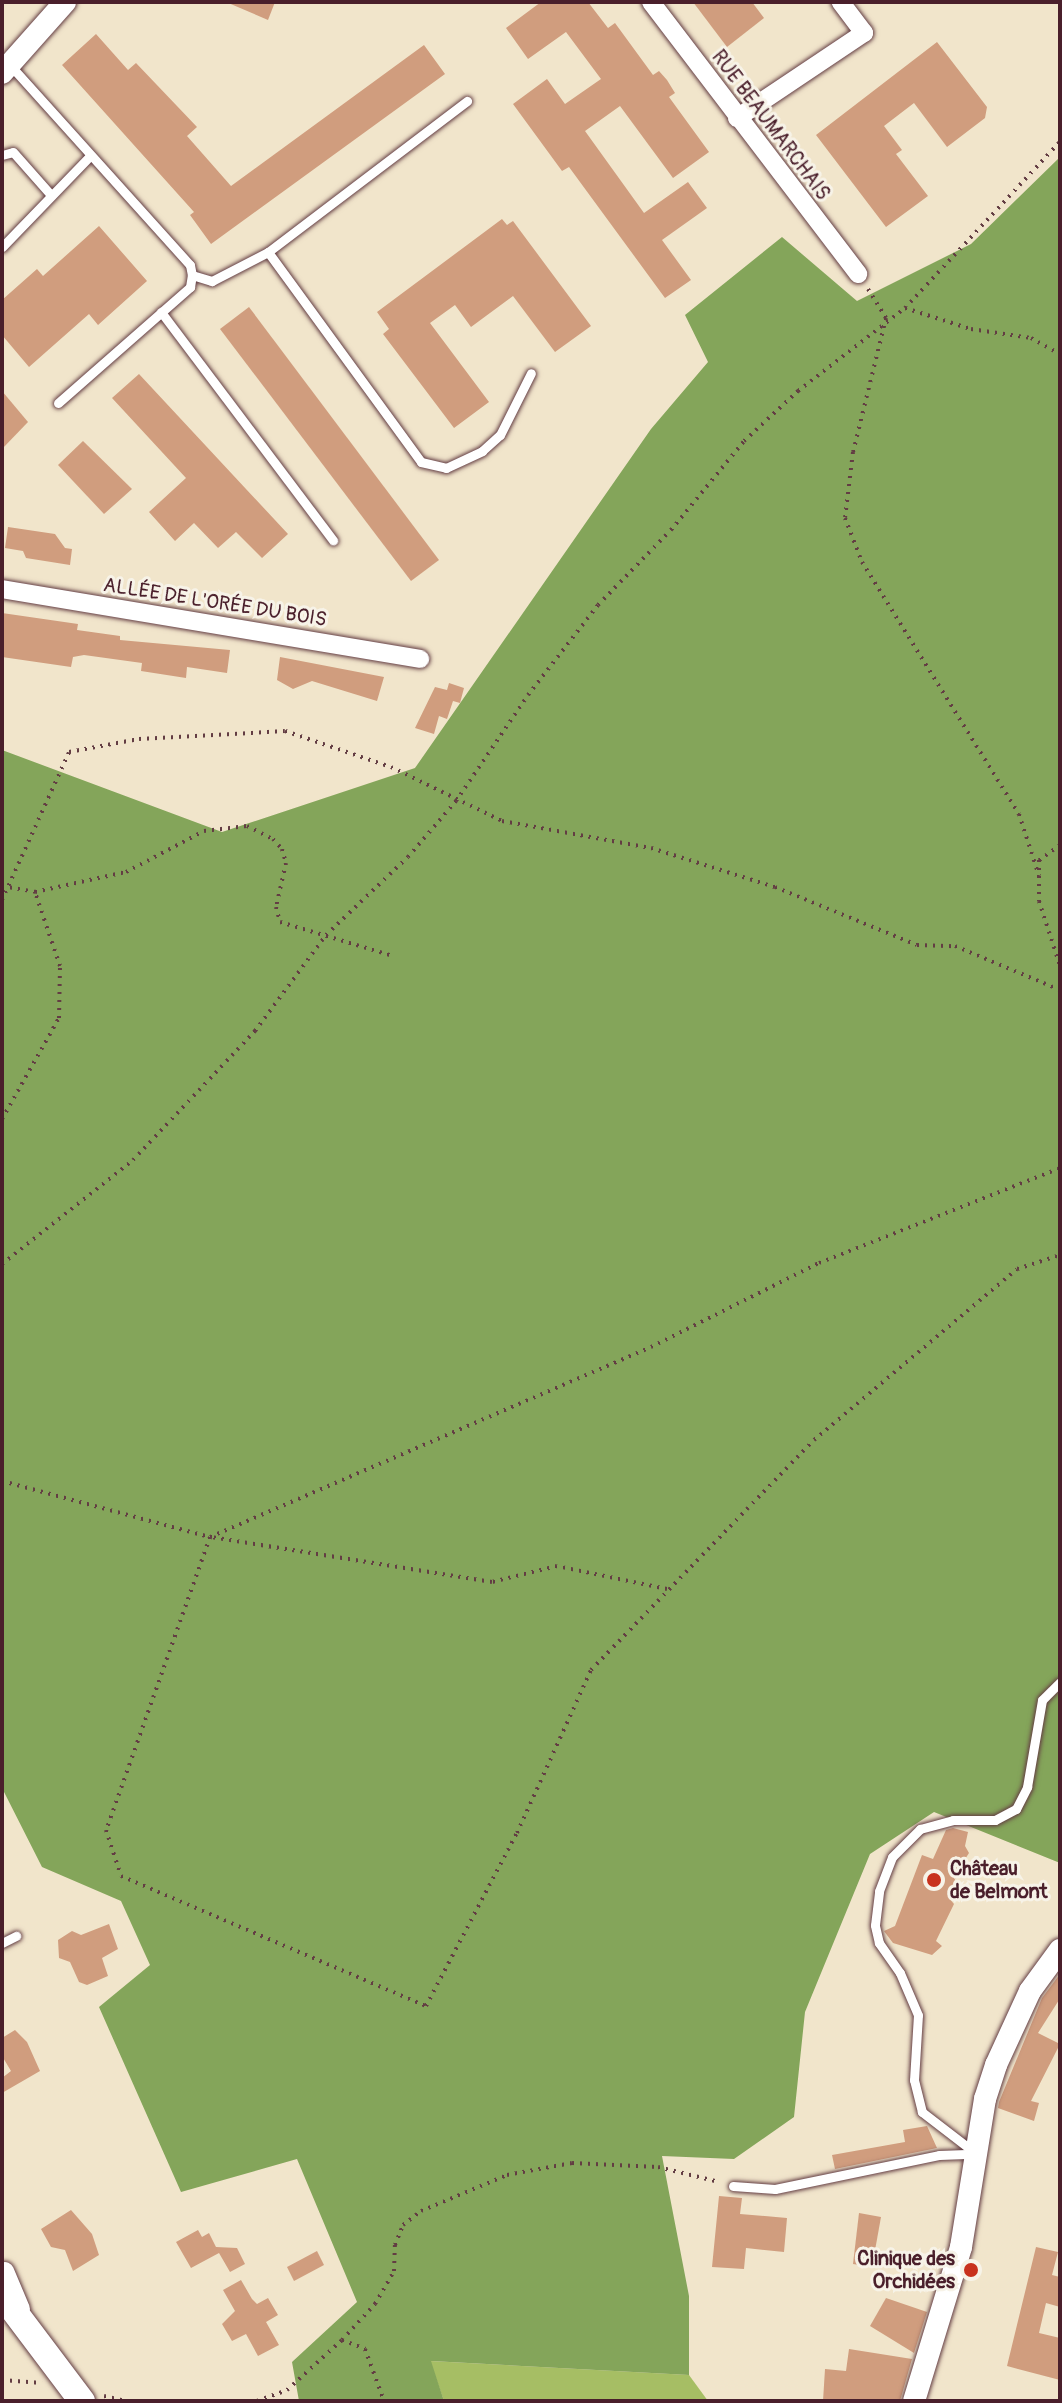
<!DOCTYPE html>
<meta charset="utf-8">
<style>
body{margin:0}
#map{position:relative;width:1062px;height:2403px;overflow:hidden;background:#f1e5cb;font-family:Pangolin,sans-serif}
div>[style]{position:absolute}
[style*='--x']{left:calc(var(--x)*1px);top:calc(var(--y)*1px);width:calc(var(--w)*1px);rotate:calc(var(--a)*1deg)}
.green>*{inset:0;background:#a6be64}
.forest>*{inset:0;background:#84a55a}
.building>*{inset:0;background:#d09d7e}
.path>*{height:4px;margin-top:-2px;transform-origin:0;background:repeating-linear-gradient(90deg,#633d43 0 2px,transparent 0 8px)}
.roads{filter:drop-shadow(0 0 2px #633d43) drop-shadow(0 0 2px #633d43)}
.service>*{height:9px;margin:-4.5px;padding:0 4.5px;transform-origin:4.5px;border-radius:4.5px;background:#fff}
.minor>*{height:18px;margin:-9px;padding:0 9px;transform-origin:9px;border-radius:9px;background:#fff}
.tertiary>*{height:22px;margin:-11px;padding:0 11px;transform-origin:11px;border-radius:11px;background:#fff}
.secondary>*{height:26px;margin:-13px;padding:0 13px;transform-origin:13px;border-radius:13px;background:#fff}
.dots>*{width:22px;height:22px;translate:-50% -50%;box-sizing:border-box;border:4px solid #f7f3e8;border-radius:50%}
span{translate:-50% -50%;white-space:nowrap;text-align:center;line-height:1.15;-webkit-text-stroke:6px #f7f3e8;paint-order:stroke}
.street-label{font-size:20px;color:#4a1f2b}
.poi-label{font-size:20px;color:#4a1f2b;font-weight:700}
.left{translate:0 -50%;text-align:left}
.right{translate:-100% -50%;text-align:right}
.frame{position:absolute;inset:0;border:4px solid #4a1f2b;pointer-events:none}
</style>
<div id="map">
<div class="green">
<div style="clip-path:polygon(430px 2361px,689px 2375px,708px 2401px,444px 2401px)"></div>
</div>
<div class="forest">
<div style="clip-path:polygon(1060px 157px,1060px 1863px,934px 1812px,870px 1854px,805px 2012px,794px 2117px,734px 2159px,662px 2156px,689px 2296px,689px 2375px,431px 2361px,444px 2401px,299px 2401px,292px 2362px,357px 2302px,297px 2159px,181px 2192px,99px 2007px,150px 1965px,121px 1901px,42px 1867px,2px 1788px,2px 750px,222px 832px,415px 768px,651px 429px,708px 362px,685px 315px,782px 237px,857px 301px,971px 244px)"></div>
</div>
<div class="building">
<div style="clip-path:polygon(226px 2px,275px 2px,268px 20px)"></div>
<div style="clip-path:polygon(541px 2px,588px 2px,608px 28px,615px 23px,653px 75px,659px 71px,667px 80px,675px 93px,669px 97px,709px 152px,673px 178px,620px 106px,585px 131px,644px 213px,688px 182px,707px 208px,662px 240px,691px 280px,665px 298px,569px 167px,562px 171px,513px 104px,547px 79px,565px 104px,601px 79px,566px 32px,528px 59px,506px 28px)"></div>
<div style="clip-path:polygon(693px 2px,752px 2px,764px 18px,727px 47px)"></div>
<div style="clip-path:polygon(96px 34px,128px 70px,136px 63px,197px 127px,187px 136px,231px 186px,424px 45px,445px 74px,211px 244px,190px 215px,194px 212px,62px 65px)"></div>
<div style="clip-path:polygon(937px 42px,987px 107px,985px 118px,947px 147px,914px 103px,884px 126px,902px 150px,896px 154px,928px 196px,886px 227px,816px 135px)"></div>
<div style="clip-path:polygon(502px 219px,507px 225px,513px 221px,591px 326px,555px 352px,513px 296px,471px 327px,455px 305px,430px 323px,489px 402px,454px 428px,383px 334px,389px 329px,377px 312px)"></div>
<div style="clip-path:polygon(99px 226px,147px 281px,98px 325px,89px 314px,29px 367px,2px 335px,2px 300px,37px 269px,43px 276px)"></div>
<div style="clip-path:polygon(249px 307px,439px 560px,411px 581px,220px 329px)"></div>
<div style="clip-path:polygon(139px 374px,288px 534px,262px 558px,236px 532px,218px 548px,194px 523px,175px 541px,149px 512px,186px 478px,112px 398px)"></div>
<div style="clip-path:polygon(2px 391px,28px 422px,2px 449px)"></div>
<div style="clip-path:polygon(83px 441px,132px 489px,104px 514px,58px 465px)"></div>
<div style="clip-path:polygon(8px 527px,55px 534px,65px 548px,72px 549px,70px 565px,26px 558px,23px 551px,5px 548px)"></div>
<div style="clip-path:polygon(2px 613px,78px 624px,77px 630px,120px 636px,120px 640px,230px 650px,227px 673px,187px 667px,186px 678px,141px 671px,142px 663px,84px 655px,73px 657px,71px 667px,2px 657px)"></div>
<div style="clip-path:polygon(280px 657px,384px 677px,377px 701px,312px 681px,293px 689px,277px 680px)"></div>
<div style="clip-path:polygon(449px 683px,464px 688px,460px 703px,453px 701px,447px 719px,439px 716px,434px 734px,415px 728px,435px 687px,447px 690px)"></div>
<div style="clip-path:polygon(953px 1828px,968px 1832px,965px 1846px,969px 1853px,958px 1870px,949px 1898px,954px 1904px,936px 1941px,942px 1946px,932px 1955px,893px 1943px,884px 1931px,895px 1926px,922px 1855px,933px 1859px,946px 1830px)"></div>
<div style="clip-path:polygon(109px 1924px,118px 1949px,102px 1958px,108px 1976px,87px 1985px,79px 1982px,70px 1962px,59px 1958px,58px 1940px,72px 1931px,81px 1935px)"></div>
<div style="clip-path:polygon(1060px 1974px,1059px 2000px,1038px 2033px,1060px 2044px,1031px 2101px,1039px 2103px,1034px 2121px,998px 2108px,999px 2102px,1042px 1998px)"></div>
<div style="clip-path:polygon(15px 2030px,27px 2042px,40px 2071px,2px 2093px,2px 2078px,11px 2071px,2px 2056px,2px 2038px)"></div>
<div style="clip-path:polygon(927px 2126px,937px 2148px,835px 2169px,832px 2155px,905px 2142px,903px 2130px)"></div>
<div style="clip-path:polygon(719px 2196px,742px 2198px,740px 2214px,787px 2218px,784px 2252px,746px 2248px,744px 2269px,712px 2267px)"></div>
<div style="clip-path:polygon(71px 2210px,92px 2234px,99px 2255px,73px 2271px,65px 2250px,51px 2247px,41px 2229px)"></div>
<div style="clip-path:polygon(859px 2213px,881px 2217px,872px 2267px,853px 2264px)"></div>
<div style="clip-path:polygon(198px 2230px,202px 2237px,209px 2233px,216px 2247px,237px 2248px,245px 2264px,230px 2272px,219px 2253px,191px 2268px,176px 2242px)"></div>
<div style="clip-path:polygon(1036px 2247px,1058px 2252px,1052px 2275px,1060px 2277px,1060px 2307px,1046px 2303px,1039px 2333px,1060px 2338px,1060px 2380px,1007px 2366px)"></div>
<div style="clip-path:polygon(317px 2251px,324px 2265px,294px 2281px,287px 2267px)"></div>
<div style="clip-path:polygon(241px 2280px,252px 2299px,257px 2304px,268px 2298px,278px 2315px,266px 2322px,279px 2345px,258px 2356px,246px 2334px,232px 2341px,222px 2324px,235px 2311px,223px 2290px)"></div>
<div style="clip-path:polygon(886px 2298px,927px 2312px,914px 2353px,870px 2326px)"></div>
<div style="clip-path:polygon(849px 2349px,912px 2359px,900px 2401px,823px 2401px,825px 2369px,846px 2371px)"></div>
</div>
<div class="path">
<div style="--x:868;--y:289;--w:34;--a:58"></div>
<div style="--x:886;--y:318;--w:138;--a:103.8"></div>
<div style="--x:853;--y:452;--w:66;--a:96.9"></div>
<div style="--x:845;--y:518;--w:47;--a:68.9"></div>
<div style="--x:862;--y:562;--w:297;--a:58.1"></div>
<div style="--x:1019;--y:814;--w:65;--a:72.1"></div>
<div style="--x:905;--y:308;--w:69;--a:17.7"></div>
<div style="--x:971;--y:329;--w:61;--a:8.5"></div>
<div style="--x:1031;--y:338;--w:33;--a:29"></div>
<div style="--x:1060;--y:845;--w:26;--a:144"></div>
<div style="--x:1039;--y:860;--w:41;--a:90"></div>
<div style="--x:1039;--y:901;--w:68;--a:72.1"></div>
<div style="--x:2;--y:886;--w:34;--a:10"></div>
<div style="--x:35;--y:892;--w:93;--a:-12.4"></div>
<div style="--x:126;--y:872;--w:88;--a:-27.7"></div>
<div style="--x:204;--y:831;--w:43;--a:-6.6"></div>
<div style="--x:247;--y:826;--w:29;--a:27"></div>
<div style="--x:273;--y:839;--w:13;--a:48"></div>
<div style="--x:282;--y:849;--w:15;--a:74"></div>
<div style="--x:286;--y:863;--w:45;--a:102.8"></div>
<div style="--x:276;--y:907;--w:16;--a:75"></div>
<div style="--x:280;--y:922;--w:115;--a:16.7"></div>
<div style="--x:2;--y:900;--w:162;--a:-65.6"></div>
<div style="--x:69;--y:752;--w:71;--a:-10.5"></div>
<div style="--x:139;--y:739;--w:146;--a:-3.1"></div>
<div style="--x:285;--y:731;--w:112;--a:18.8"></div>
<div style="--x:391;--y:767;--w:123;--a:25.9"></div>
<div style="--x:502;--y:821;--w:151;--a:10.3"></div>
<div style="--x:651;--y:848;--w:130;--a:17.5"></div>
<div style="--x:775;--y:887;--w:153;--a:22.2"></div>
<div style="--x:917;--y:945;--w:38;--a:2"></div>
<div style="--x:955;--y:946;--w:114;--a:22.7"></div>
<div style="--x:2;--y:1119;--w:116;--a:-60.6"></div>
<div style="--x:59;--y:1018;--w:52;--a:-88.9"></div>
<div style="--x:60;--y:966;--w:78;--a:-108.7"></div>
<div style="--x:2;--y:1264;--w:167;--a:-38.4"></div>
<div style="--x:133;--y:1160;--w:178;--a:-46.6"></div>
<div style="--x:255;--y:1031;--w:119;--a:-53.5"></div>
<div style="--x:326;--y:935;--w:113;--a:-43.6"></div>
<div style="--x:408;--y:857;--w:74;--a:-49.4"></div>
<div style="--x:456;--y:801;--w:128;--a:-55.8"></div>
<div style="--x:528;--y:695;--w:114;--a:-52.1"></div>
<div style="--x:598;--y:605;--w:105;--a:-45.8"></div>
<div style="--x:671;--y:530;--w:115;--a:-50.6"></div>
<div style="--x:744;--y:441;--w:74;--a:-42.8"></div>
<div style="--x:798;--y:391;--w:135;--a:-37.8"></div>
<div style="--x:905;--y:308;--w:227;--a:-47"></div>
<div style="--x:2;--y:1481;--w:215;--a:15.1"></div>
<div style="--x:210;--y:1537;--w:480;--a:-23.3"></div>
<div style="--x:651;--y:1347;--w:188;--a:-26.6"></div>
<div style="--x:819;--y:1263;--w:259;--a:-21.5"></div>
<div style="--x:667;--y:1589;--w:112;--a:-168.2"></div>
<div style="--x:557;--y:1566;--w:67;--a:166.2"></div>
<div style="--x:492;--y:1582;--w:286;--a:-170.9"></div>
<div style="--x:210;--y:1537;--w:311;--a:109.5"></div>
<div style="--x:106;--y:1830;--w:48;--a:71.9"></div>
<div style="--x:121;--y:1876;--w:332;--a:23.1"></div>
<div style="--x:426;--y:2006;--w:195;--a:-62.3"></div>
<div style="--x:517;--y:1833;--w:179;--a:-65.6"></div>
<div style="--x:591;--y:1670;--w:320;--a:-45.9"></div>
<div style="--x:814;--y:1440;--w:265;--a:-40.1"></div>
<div style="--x:1017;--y:1269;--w:45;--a:-18"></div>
<div style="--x:342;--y:2340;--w:49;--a:-47.5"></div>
<div style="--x:375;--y:2304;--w:38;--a:-60"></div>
<div style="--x:394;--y:2271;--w:26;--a:-88"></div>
<div style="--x:395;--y:2245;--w:22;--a:-68"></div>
<div style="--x:403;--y:2225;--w:23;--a:-38"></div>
<div style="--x:421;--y:2211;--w:93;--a:-22.7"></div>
<div style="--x:507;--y:2175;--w:66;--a:-10.5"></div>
<div style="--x:572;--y:2163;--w:86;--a:2.7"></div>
<div style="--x:658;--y:2167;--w:63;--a:13.8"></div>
<div style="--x:2;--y:2380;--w:40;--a:4.3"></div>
<div style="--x:104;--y:2396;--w:22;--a:13"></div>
<div style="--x:257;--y:2401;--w:32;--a:-20"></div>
<div style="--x:287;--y:2390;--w:74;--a:-42.3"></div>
<div style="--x:342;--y:2340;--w:25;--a:21"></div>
<div style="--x:365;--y:2349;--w:55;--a:69.9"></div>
</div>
<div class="roads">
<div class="service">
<div style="--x:10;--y:65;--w:269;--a:48"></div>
<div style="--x:190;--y:265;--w:10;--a:79"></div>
<div style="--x:192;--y:275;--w:21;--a:17"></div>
<div style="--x:212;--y:281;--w:63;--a:-27.4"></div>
<div style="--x:268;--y:252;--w:250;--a:-37.2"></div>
<div style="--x:2;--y:155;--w:11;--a:-15"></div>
<div style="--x:13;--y:152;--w:57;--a:48.5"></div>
<div style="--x:2;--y:247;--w:127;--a:-46"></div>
<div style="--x:268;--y:252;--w:260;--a:53.9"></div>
<div style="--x:421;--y:462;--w:26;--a:13"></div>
<div style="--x:446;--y:468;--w:40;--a:-25"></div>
<div style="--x:482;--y:451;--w:24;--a:-42"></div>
<div style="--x:500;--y:435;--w:69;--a:-63.4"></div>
<div style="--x:161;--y:312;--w:286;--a:53"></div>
<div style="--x:58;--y:403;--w:176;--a:-41.3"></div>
<div style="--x:190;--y:287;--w:12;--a:-81"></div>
<div style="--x:2;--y:1943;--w:16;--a:-27"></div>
<div style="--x:974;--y:2152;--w:66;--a:-142.4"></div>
<div style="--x:922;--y:2112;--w:33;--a:-104"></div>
<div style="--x:914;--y:2080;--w:65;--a:-86.5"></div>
<div style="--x:918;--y:2015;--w:46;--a:-113.2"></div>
<div style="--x:900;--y:1973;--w:37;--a:-125"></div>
<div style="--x:879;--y:1943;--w:18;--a:-103"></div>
<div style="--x:875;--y:1925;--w:34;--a:-83"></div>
<div style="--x:879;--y:1891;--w:36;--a:-69"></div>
<div style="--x:892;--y:1857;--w:40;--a:-45"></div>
<div style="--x:920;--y:1829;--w:34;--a:-15"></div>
<div style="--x:953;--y:1820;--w:42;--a:0"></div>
<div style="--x:995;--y:1820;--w:24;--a:-28"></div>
<div style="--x:1016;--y:1809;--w:25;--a:-63"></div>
<div style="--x:1027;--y:1787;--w:88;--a:-80.2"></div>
<div style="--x:1042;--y:1700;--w:25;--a:-45"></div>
<div style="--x:733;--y:2186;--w:42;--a:4.1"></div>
<div style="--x:775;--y:2189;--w:167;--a:-11.7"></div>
<div style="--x:939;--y:2155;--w:34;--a:-2"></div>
</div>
<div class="minor">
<div style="--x:651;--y:2;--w:342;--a:52.7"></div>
<div style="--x:737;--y:118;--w:153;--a:-33.8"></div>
<div style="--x:864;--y:33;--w:39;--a:-127"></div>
<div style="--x:2;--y:589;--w:424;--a:9.5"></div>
<div style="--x:5;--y:2271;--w:41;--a:67.2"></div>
</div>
<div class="tertiary">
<div style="--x:2;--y:73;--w:95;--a:-48.4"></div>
<div style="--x:914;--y:2401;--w:161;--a:-73"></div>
<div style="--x:961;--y:2247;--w:150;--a:-80.8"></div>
<div style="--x:985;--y:2099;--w:36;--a:-72"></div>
<div style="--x:996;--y:2065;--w:81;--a:-65.3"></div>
<div style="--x:1030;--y:1991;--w:51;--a:-53.8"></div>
</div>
<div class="secondary">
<div style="--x:2;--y:2295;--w:133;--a:53"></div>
</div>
</div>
<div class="dots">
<div style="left:934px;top:1880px;background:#c8321e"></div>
<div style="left:971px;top:2270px;background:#c8321e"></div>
</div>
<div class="street-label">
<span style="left:771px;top:125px;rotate:53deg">RUE BEAUMARCHAIS</span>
<span style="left:215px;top:602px;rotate:9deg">ALLÉE DE L'ORÉE DU BOIS</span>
</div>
<div class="poi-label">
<span class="left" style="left:950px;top:1880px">Château<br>de Belmont</span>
<span class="right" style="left:955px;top:2270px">Clinique des<br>Orchidées</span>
</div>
<div class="frame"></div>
</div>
